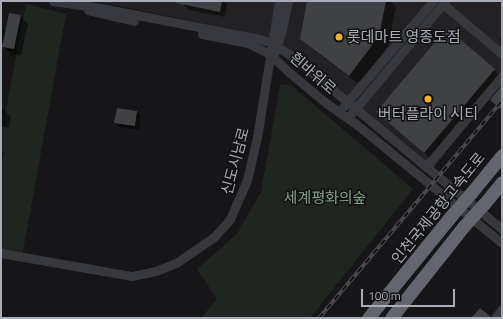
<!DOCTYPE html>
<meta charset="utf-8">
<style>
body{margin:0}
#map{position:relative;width:503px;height:319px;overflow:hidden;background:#161618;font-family:"Titillium Web","Noto Sans KR",sans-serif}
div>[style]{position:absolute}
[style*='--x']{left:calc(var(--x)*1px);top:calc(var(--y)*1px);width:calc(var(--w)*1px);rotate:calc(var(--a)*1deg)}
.built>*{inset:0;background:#222225}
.green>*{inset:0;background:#1e261f}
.shadow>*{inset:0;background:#0007}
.building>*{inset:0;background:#404145}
.minor>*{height:9px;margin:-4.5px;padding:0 4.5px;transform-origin:4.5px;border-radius:4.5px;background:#37383d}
.highway>*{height:13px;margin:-6.5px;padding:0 6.5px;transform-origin:6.5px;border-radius:6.5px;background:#63666e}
.rail>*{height:3.5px;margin-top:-1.75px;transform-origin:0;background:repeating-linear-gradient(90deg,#111113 0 6px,#4a4c52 0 12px);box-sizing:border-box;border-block:1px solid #4a4c52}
.highway-bridge>*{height:13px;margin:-6.5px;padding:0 6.5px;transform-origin:6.5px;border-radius:6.5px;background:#63666e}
.dots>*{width:11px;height:11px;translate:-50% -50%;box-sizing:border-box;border:2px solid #111113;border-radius:50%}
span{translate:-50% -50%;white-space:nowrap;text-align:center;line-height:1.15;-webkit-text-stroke:3px #111113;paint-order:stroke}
.poi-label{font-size:15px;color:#a8adb8}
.left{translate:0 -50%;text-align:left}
.street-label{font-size:15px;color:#a8adb8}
.park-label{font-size:15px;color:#7fa381}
.frame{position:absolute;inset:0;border:2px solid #a8adb8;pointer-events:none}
.scale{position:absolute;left:361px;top:289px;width:94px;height:18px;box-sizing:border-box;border:2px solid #a8adb8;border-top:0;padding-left:5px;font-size:12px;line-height:14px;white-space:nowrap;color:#a8adb8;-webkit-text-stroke:3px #111113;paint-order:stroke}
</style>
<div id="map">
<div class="built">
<div style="clip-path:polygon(95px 1px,502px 1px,502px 36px,498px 40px,502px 44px,502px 78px,429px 174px,260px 35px)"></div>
</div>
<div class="green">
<div style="clip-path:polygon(26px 4px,66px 14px,22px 257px,1px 253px,1px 136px)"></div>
<div style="clip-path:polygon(280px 85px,291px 85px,413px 189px,310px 318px,201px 318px,217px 299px,197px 269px,236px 235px,261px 192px)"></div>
</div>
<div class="shadow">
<div style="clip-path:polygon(185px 1px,224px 1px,227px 4px,225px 17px,189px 10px,184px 5px)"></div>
<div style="clip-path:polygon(308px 1px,390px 1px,396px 7px,388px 46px,359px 84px,311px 48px,301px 38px)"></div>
<div style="clip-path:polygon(20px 16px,28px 24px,21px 56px,11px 54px,4px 47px,1px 47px,1px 29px,7px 30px)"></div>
<div style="clip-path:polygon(447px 30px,502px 77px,502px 110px,500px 87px,436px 163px,377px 112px)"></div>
<div style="clip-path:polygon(1px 74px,3px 76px,1px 87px)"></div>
<div style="clip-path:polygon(1px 107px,11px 117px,9px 128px,1px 126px)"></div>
<div style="clip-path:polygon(117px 109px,137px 112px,141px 116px,139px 130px,119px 127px,115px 123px)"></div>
<div style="clip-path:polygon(1px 150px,4px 153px,2px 164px,1px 164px)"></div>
</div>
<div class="building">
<div style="clip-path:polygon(176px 1px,222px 1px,220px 12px,176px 3px)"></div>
<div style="clip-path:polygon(307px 1px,386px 1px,379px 36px,349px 76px,300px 39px)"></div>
<div style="clip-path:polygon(9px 13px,21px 15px,14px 49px,2px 47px)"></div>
<div style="clip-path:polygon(447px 28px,495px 69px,424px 153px,376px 112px)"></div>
<div style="clip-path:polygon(502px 85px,502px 110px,490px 100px)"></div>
<div style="clip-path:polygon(117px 108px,137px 111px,135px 126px,114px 123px)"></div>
<div style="clip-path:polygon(480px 308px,490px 316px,489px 318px,471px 318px)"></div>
</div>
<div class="minor">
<div style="--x:53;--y:1;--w:49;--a:8.3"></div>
<div style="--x:101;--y:8;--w:158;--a:11"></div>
<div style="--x:256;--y:38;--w:17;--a:17"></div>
<div style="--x:272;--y:43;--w:25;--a:34"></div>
<div style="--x:293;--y:57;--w:271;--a:39.5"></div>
<div style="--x:443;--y:4;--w:77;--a:40.3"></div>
<div style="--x:88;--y:10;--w:47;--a:13.4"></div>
<div style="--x:202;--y:34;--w:47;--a:11.1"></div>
<div style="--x:248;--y:43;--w:25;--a:27"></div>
<div style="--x:270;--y:54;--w:28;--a:44"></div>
<div style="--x:290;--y:73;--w:47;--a:39.8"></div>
<div style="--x:326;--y:103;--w:37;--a:35"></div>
<div style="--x:356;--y:124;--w:188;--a:39.2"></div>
<div style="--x:275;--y:52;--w:19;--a:-72"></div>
<div style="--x:281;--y:34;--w:34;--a:-78"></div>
<div style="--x:343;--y:107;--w:139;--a:-49.7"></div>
<div style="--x:351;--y:114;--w:147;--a:-50.2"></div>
<div style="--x:426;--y:167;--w:119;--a:-50.1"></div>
<div style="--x:1;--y:253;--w:133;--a:10"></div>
<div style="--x:132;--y:276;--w:25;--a:-12"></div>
<div style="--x:156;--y:271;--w:22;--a:-22"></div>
<div style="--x:176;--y:263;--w:46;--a:-34.4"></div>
<div style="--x:214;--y:237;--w:24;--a:-48"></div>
<div style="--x:230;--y:219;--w:43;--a:-66.4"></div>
<div style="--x:247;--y:180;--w:44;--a:-76.9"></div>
<div style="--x:257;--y:137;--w:138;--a:-80.8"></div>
<div style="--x:495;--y:318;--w:11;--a:-52"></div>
</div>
<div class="highway">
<div style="--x:471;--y:193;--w:49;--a:-50.8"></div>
<div style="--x:484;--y:204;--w:28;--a:-51"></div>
<div style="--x:368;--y:318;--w:132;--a:-50.9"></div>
<div style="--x:391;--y:318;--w:117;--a:-51.6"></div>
</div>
<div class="rail">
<div style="--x:319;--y:318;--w:284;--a:-49.9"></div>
</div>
<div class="highway-bridge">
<div style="--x:451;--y:216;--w:30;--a:-49"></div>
<div style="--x:464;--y:226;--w:30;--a:-48"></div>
</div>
<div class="dots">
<div style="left:339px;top:37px;background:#f2b134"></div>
<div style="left:428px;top:99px;background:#f2b134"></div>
</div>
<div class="poi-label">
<span class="left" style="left:347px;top:37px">롯데마트 영종도점</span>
<span style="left:428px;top:114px">버터플라이 시티</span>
</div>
<div class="street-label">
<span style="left:313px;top:73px;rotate:41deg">흰바위로</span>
<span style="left:235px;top:161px;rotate:-75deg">신도시남로</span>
<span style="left:438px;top:208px;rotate:-51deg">인천국제공항고속도로</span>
</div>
<div class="park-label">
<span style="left:325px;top:198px">세계평화의숲</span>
</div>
<div class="frame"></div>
<div class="scale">100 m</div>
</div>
